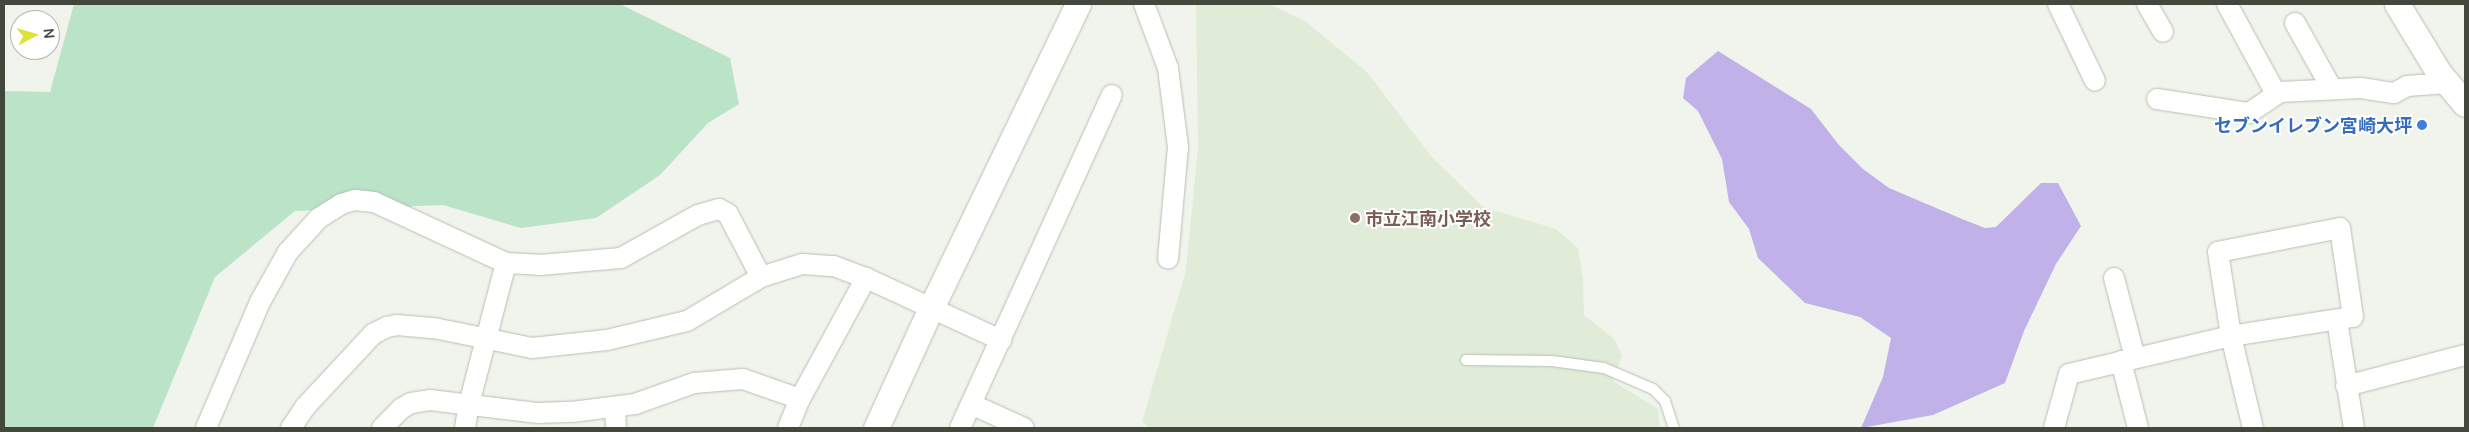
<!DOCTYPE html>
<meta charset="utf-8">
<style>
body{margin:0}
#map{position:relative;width:2469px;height:432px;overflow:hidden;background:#f0f4ec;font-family:Manrope,"Noto Sans JP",sans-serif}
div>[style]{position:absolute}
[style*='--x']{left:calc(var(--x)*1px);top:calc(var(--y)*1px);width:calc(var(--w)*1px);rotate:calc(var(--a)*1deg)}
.education>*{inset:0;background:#e0ecd8}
.green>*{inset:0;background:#bae3c8}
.water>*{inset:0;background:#c1b1e9}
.roads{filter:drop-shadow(0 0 1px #b7bfb0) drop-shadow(0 0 1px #b7bfb0)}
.service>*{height:10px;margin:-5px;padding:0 5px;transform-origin:5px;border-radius:5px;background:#fff}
.minor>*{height:20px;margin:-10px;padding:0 10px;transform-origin:10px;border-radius:10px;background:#fff}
.tertiary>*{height:25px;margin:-12.5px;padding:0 12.5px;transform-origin:12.5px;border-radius:12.5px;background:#fff}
.dots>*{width:14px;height:14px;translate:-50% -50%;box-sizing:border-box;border:2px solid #fff;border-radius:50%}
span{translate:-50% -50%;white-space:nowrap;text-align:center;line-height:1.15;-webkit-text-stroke:4px #fff;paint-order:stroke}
.shop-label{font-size:18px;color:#366cbe;font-weight:700}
.right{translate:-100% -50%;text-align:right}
.education-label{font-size:18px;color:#785e54;font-weight:700}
.left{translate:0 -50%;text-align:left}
.frame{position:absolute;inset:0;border:5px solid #42483b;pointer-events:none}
.north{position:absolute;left:10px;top:10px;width:50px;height:50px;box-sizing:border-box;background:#fff;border:1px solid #b3b6b1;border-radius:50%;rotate:84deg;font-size:14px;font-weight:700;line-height:20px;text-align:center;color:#42483b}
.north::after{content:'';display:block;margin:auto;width:18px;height:22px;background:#dee236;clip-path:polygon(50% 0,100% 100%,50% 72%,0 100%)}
</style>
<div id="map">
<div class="education">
<div style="clip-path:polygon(1196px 4px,1269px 4px,1305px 21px,1367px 72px,1431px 156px,1483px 207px,1556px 229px,1578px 248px,1583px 280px,1584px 315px,1614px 339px,1622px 355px,1613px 381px,1658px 409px,1660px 428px,1150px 428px,1142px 422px,1186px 270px,1198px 148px)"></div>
</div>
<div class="green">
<div style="clip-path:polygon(74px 4px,620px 4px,730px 58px,739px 104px,708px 123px,660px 175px,596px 218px,521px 228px,443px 205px,295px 211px,215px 277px,153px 428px,4px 428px,4px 91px,50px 92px)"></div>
</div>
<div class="water">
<div style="clip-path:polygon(1718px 51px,1811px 109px,1839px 145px,1863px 169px,1889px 188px,1962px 219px,1985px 228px,1996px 227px,2041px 183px,2058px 183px,2081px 226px,2056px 264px,2024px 331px,2005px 383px,1933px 415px,1861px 428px,1883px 377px,1891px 338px,1860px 317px,1805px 303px,1758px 258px,1749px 229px,1729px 202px,1722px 159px,1698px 111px,1683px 98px,1686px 78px)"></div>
</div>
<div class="roads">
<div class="service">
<div style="--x:1466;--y:360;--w:86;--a:0.7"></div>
<div style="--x:1552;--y:361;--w:52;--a:7.7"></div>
<div style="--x:1604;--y:368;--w:53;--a:23.2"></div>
<div style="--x:1653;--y:389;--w:17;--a:45"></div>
<div style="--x:1665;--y:401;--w:28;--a:72"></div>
</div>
<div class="minor">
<div style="--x:1144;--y:4;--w:68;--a:69.4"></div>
<div style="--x:1168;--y:68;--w:80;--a:82.8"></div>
<div style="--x:1178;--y:147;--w:112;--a:95.1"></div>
<div style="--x:2058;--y:4;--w:85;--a:64.3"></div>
<div style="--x:2147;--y:4;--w:32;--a:60"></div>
<div style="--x:2227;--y:4;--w:102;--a:61.4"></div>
<div style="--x:2295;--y:23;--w:76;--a:60.7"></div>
<div style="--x:2157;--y:99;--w:93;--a:8.7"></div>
<div style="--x:2249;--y:113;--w:37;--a:-34"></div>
<div style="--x:2280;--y:92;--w:81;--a:-2.8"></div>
<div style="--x:2361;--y:88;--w:33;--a:9"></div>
<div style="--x:2394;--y:93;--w:15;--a:-28"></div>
<div style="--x:2407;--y:86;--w:41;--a:-4.2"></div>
<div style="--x:2114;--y:278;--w:83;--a:75.3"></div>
<div style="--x:2337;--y:320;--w:109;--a:81.1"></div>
<div style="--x:2121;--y:361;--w:69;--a:75.8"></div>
<div style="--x:2346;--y:386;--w:123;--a:-14.6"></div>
<div style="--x:971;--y:404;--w:58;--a:24.4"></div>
<div style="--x:615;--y:408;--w:20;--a:87"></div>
<div style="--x:206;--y:428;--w:137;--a:-66.8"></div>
<div style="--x:260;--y:302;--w:57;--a:-60.8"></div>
<div style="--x:288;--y:252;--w:46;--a:-47.6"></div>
<div style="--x:319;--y:218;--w:26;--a:-32"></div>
<div style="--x:341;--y:204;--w:15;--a:-16"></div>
<div style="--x:355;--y:200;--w:19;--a:6"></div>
<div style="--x:374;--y:202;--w:145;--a:24.8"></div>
<div style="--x:506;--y:263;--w:34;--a:3"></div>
<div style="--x:540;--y:265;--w:81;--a:-4.9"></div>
<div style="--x:621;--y:258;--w:88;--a:-29.2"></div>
<div style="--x:698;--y:215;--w:22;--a:-16"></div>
<div style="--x:719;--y:209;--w:10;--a:29"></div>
<div style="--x:728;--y:214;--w:71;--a:62.4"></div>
<div style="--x:291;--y:428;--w:25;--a:-56"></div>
<div style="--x:305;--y:407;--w:100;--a:-47"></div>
<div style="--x:373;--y:334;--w:16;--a:-27"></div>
<div style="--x:387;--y:327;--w:10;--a:-11"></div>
<div style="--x:397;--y:325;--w:37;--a:5"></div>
<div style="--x:434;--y:328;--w:100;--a:11.5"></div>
<div style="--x:532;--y:348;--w:75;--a:-6.1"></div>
<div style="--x:607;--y:340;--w:82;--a:-13.4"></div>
<div style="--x:687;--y:321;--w:86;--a:-30.7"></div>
<div style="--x:761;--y:277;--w:43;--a:-17.6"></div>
<div style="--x:802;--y:264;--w:32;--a:4"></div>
<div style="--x:834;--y:266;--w:34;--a:21"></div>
<div style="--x:866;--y:278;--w:149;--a:24.7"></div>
<div style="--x:382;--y:428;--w:28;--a:-45"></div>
<div style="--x:402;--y:408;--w:10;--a:-29"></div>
<div style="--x:411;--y:403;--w:19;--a:-9"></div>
<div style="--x:430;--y:400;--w:109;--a:6.9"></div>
<div style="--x:538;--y:413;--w:34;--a:-2"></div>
<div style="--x:572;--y:412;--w:64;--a:-7.2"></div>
<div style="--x:635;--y:404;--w:63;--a:-19.6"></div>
<div style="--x:694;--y:383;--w:49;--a:-4.7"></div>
<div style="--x:743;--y:379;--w:60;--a:19.3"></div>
<div style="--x:465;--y:428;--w:24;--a:-81"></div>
<div style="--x:469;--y:404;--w:146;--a:-75.3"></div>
<div style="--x:788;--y:428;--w:31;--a:-68"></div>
<div style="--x:800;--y:399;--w:138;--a:-61.4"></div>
<div style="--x:960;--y:428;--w:366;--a:-65.5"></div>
<div style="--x:2054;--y:428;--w:56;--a:-74.5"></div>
<div style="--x:2069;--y:374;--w:166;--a:-13.2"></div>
<div style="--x:2231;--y:336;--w:123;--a:-8.9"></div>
<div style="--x:2353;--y:317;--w:90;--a:-98.3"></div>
<div style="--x:2340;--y:228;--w:124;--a:168.9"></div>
<div style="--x:2218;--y:252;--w:85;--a:81.2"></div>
<div style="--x:2231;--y:336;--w:95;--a:76.6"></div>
</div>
<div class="tertiary">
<div style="--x:2397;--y:4;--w:81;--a:58.7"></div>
<div style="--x:2439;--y:73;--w:40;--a:50"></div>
<div style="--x:876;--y:428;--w:132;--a:-65.4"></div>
<div style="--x:931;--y:308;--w:338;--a:-64.2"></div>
</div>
</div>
<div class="dots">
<div style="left:2422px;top:125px;background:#3f7fe0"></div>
<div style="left:1355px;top:218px;background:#8d6e63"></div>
</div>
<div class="shop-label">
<span class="right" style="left:2412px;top:125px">セブンイレブン宮崎大坪</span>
</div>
<div class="education-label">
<span class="left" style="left:1365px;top:218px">市立江南小学校</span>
</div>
<div class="frame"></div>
<div class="north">N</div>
</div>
